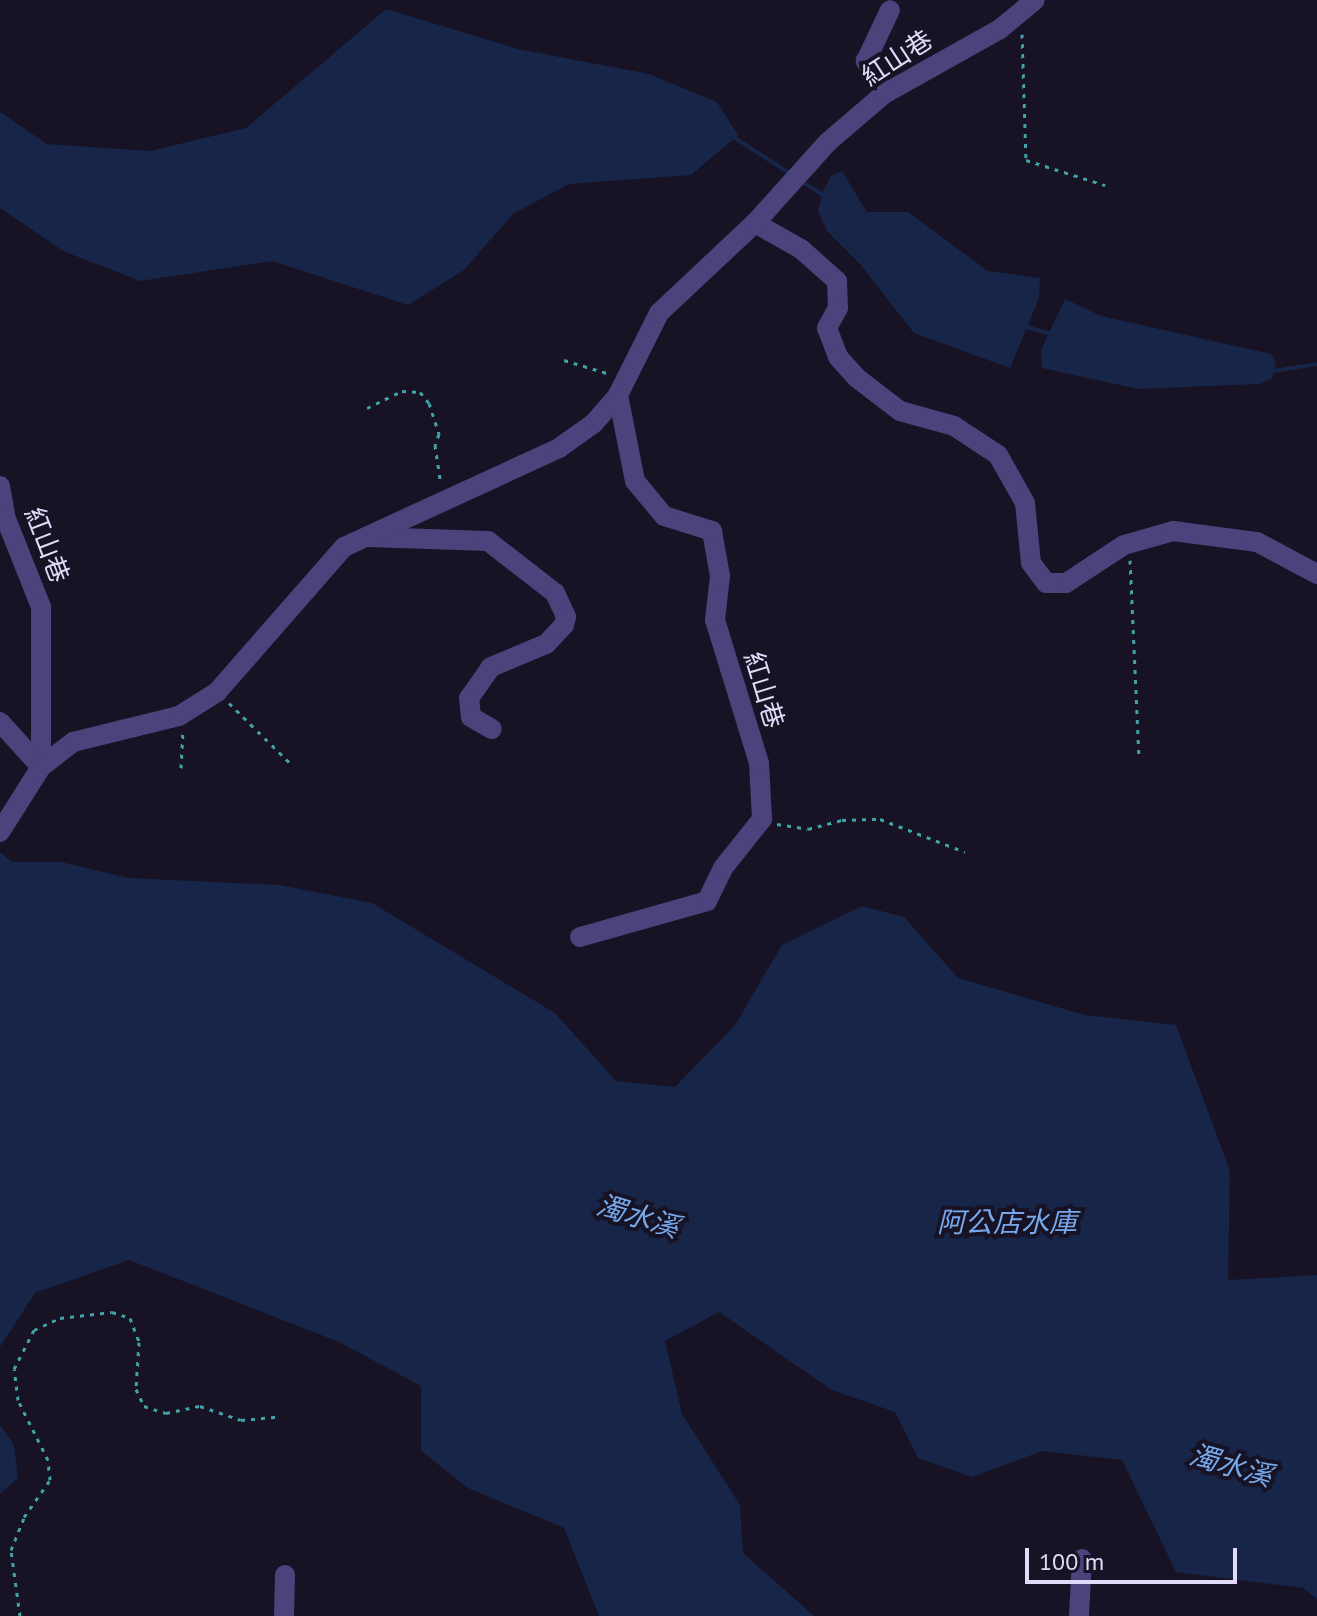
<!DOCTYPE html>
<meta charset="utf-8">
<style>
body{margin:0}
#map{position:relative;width:1317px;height:1616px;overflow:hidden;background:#171224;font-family:"PT Sans","Noto Sans TC",sans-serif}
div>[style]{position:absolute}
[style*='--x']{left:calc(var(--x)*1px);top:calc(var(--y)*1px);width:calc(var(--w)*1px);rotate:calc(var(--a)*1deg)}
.water>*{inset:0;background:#172548}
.stream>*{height:4px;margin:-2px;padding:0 2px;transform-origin:2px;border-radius:2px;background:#172548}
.path>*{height:3px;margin-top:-1.5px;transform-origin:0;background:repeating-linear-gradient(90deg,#40a3a8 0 4px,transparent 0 10px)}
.minor>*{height:20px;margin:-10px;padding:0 10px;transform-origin:10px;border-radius:10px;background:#4b437c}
span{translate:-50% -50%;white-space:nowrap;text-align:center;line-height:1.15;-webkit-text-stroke:8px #171224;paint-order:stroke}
.street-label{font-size:26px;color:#e1dafa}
.water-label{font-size:28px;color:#76a9ec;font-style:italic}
.scale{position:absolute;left:1025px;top:1548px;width:212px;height:36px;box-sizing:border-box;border:4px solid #e1dafa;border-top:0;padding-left:10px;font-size:24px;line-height:28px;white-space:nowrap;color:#e1dafa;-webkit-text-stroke:6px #171224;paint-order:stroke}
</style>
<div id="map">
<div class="water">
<div style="clip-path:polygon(386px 9px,518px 49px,649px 74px,717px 102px,738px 135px,691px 175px,569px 184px,513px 214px,464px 270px,408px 305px,272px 261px,140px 281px,63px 251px,0 208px,0 112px,47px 144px,150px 151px,246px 128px)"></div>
<div style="clip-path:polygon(842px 171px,867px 212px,908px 212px,988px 271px,1040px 278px,1039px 298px,1010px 368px,914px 333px,860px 264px,827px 231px,818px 211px,823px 191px,831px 176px)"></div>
<div style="clip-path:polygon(1065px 299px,1101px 316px,1271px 354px,1276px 364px,1272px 378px,1260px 384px,1138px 389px,1042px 368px,1041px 350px)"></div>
<div style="clip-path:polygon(0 852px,12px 862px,61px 862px,129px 878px,279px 885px,372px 903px,555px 1013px,616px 1081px,675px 1087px,735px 1025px,782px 945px,862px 906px,904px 917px,958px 978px,1085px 1015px,1176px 1025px,1230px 1171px,1228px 1280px,1317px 1275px,1317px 1599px,1303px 1588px,1176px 1572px,1122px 1460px,1042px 1451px,972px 1477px,918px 1458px,895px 1412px,832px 1390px,719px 1312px,665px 1341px,682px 1414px,740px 1505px,743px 1553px,814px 1616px,599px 1616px,564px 1528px,468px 1488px,421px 1451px,421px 1386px,339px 1342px,129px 1260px,35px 1293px,0 1347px)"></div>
<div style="clip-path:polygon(0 1425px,14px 1445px,18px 1478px,0 1494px)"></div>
</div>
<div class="stream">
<div style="--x:732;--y:136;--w:72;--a:33"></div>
<div style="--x:803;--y:182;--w:27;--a:33"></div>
<div style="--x:1022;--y:326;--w:31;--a:15"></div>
<div style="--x:1268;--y:372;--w:50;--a:-9.3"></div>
</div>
<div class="path">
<div style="--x:1022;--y:34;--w:126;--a:88.2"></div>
<div style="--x:1026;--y:160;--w:83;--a:17.6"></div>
<div style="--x:564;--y:360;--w:48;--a:16.9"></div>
<div style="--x:367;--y:408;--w:39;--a:-26"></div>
<div style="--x:402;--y:391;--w:18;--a:3"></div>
<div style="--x:420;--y:392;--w:14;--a:51"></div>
<div style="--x:429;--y:403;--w:33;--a:72"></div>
<div style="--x:439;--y:434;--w:12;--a:110"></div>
<div style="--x:435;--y:445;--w:40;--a:81.5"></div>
<div style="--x:1130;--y:560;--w:195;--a:87.4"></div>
<div style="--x:229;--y:703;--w:86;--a:44.5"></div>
<div style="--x:181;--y:768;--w:35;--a:-87"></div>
<div style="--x:777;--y:824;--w:31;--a:9"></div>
<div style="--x:808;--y:829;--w:35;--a:-15"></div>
<div style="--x:842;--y:820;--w:38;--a:-2"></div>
<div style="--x:880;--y:819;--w:91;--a:21.2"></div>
<div style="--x:20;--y:1616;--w:67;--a:-97.8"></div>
<div style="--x:11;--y:1550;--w:35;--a:-68"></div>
<div style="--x:24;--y:1517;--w:45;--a:-54.9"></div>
<div style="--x:50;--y:1480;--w:20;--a:-96"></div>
<div style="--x:48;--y:1460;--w:67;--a:-116.6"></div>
<div style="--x:18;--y:1400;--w:31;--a:-97"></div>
<div style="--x:14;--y:1369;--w:44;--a:-62.9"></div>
<div style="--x:34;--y:1330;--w:29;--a:-25"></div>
<div style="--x:60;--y:1318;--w:52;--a:-6.6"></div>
<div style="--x:112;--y:1312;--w:19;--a:18"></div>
<div style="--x:130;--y:1318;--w:26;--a:69"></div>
<div style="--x:139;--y:1342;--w:47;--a:93.7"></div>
<div style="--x:136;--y:1389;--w:19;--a:65"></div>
<div style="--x:144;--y:1406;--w:23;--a:18"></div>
<div style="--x:166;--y:1413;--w:35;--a:-12"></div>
<div style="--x:200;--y:1406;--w:43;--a:18.9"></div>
<div style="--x:241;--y:1420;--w:36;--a:-5"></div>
</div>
<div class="minor">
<div style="--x:884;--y:94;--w:38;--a:-119"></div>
<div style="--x:866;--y:61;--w:56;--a:-64.8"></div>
<div style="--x:755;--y:223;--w:53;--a:29.5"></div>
<div style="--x:801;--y:249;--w:48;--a:41.6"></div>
<div style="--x:837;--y:281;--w:27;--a:88"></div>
<div style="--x:838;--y:308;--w:23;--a:119"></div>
<div style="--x:827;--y:328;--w:31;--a:69"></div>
<div style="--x:838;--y:357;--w:28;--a:48"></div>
<div style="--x:857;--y:378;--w:54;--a:37.5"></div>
<div style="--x:900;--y:411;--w:56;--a:15.5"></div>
<div style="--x:954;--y:426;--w:53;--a:33.4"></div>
<div style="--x:998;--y:455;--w:55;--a:60.6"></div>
<div style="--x:1025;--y:503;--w:60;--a:84.3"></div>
<div style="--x:1031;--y:563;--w:25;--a:53"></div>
<div style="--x:1046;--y:583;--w:20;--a:0"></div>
<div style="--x:1066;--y:583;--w:69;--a:-33.2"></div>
<div style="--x:1124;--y:545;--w:51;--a:-15.9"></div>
<div style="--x:1173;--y:531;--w:85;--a:7.5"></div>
<div style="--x:1257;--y:542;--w:68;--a:28.1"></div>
<div style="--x:0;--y:486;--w:34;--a:80"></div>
<div style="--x:6;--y:519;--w:95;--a:68.3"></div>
<div style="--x:41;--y:607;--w:160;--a:90"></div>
<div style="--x:369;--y:537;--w:119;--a:1.9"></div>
<div style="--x:488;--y:541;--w:85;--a:37.8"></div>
<div style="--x:555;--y:593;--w:26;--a:65"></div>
<div style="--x:566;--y:617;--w:8;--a:104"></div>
<div style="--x:564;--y:625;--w:26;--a:133"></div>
<div style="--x:546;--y:644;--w:60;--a:157.3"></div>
<div style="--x:491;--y:667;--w:38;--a:125"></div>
<div style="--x:469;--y:698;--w:19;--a:84"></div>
<div style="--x:471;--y:717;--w:24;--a:30"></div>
<div style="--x:0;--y:722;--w:61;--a:47.7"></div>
<div style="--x:0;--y:832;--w:77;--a:-57.8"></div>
<div style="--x:41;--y:767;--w:41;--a:-38"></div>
<div style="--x:73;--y:742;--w:109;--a:-13.8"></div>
<div style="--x:179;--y:716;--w:45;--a:-32.3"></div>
<div style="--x:217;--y:692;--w:193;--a:-48.8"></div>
<div style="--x:344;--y:547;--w:237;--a:-24.7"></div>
<div style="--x:559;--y:448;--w:43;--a:-35.5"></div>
<div style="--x:594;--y:423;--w:37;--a:-49"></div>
<div style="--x:618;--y:395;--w:92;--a:-63.4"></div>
<div style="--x:659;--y:313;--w:132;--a:-43.2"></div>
<div style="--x:755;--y:223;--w:109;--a:-48"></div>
<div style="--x:828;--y:142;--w:74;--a:-40.6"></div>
<div style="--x:884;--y:94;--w:133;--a:-29.3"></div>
<div style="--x:1000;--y:29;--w:45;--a:-39.6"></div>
<div style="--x:580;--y:937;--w:132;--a:-15.8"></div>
<div style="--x:707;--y:901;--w:37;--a:-64"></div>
<div style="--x:723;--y:868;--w:63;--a:-51.5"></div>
<div style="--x:762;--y:819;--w:56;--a:-93.1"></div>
<div style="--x:759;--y:763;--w:150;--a:-107.1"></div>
<div style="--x:715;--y:620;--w:44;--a:-83.5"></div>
<div style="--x:720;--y:576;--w:46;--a:-100.1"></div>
<div style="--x:712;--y:531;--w:50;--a:-162.6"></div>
<div style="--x:664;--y:516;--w:45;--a:-129.6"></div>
<div style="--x:635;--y:481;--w:88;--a:-101.2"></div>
<div style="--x:284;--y:1616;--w:41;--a:-88.6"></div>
<div style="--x:1079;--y:1616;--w:57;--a:-87"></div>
</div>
<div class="street-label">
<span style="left:897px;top:58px;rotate:-33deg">紅山巷</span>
<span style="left:47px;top:545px;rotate:69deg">紅山巷</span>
<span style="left:764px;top:690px;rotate:73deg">紅山巷</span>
</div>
<div class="water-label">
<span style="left:638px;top:1216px;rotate:17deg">濁水溪</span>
<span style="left:1007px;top:1222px">阿公店水庫</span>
<span style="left:1231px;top:1465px;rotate:16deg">濁水溪</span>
</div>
<div class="scale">100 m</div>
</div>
